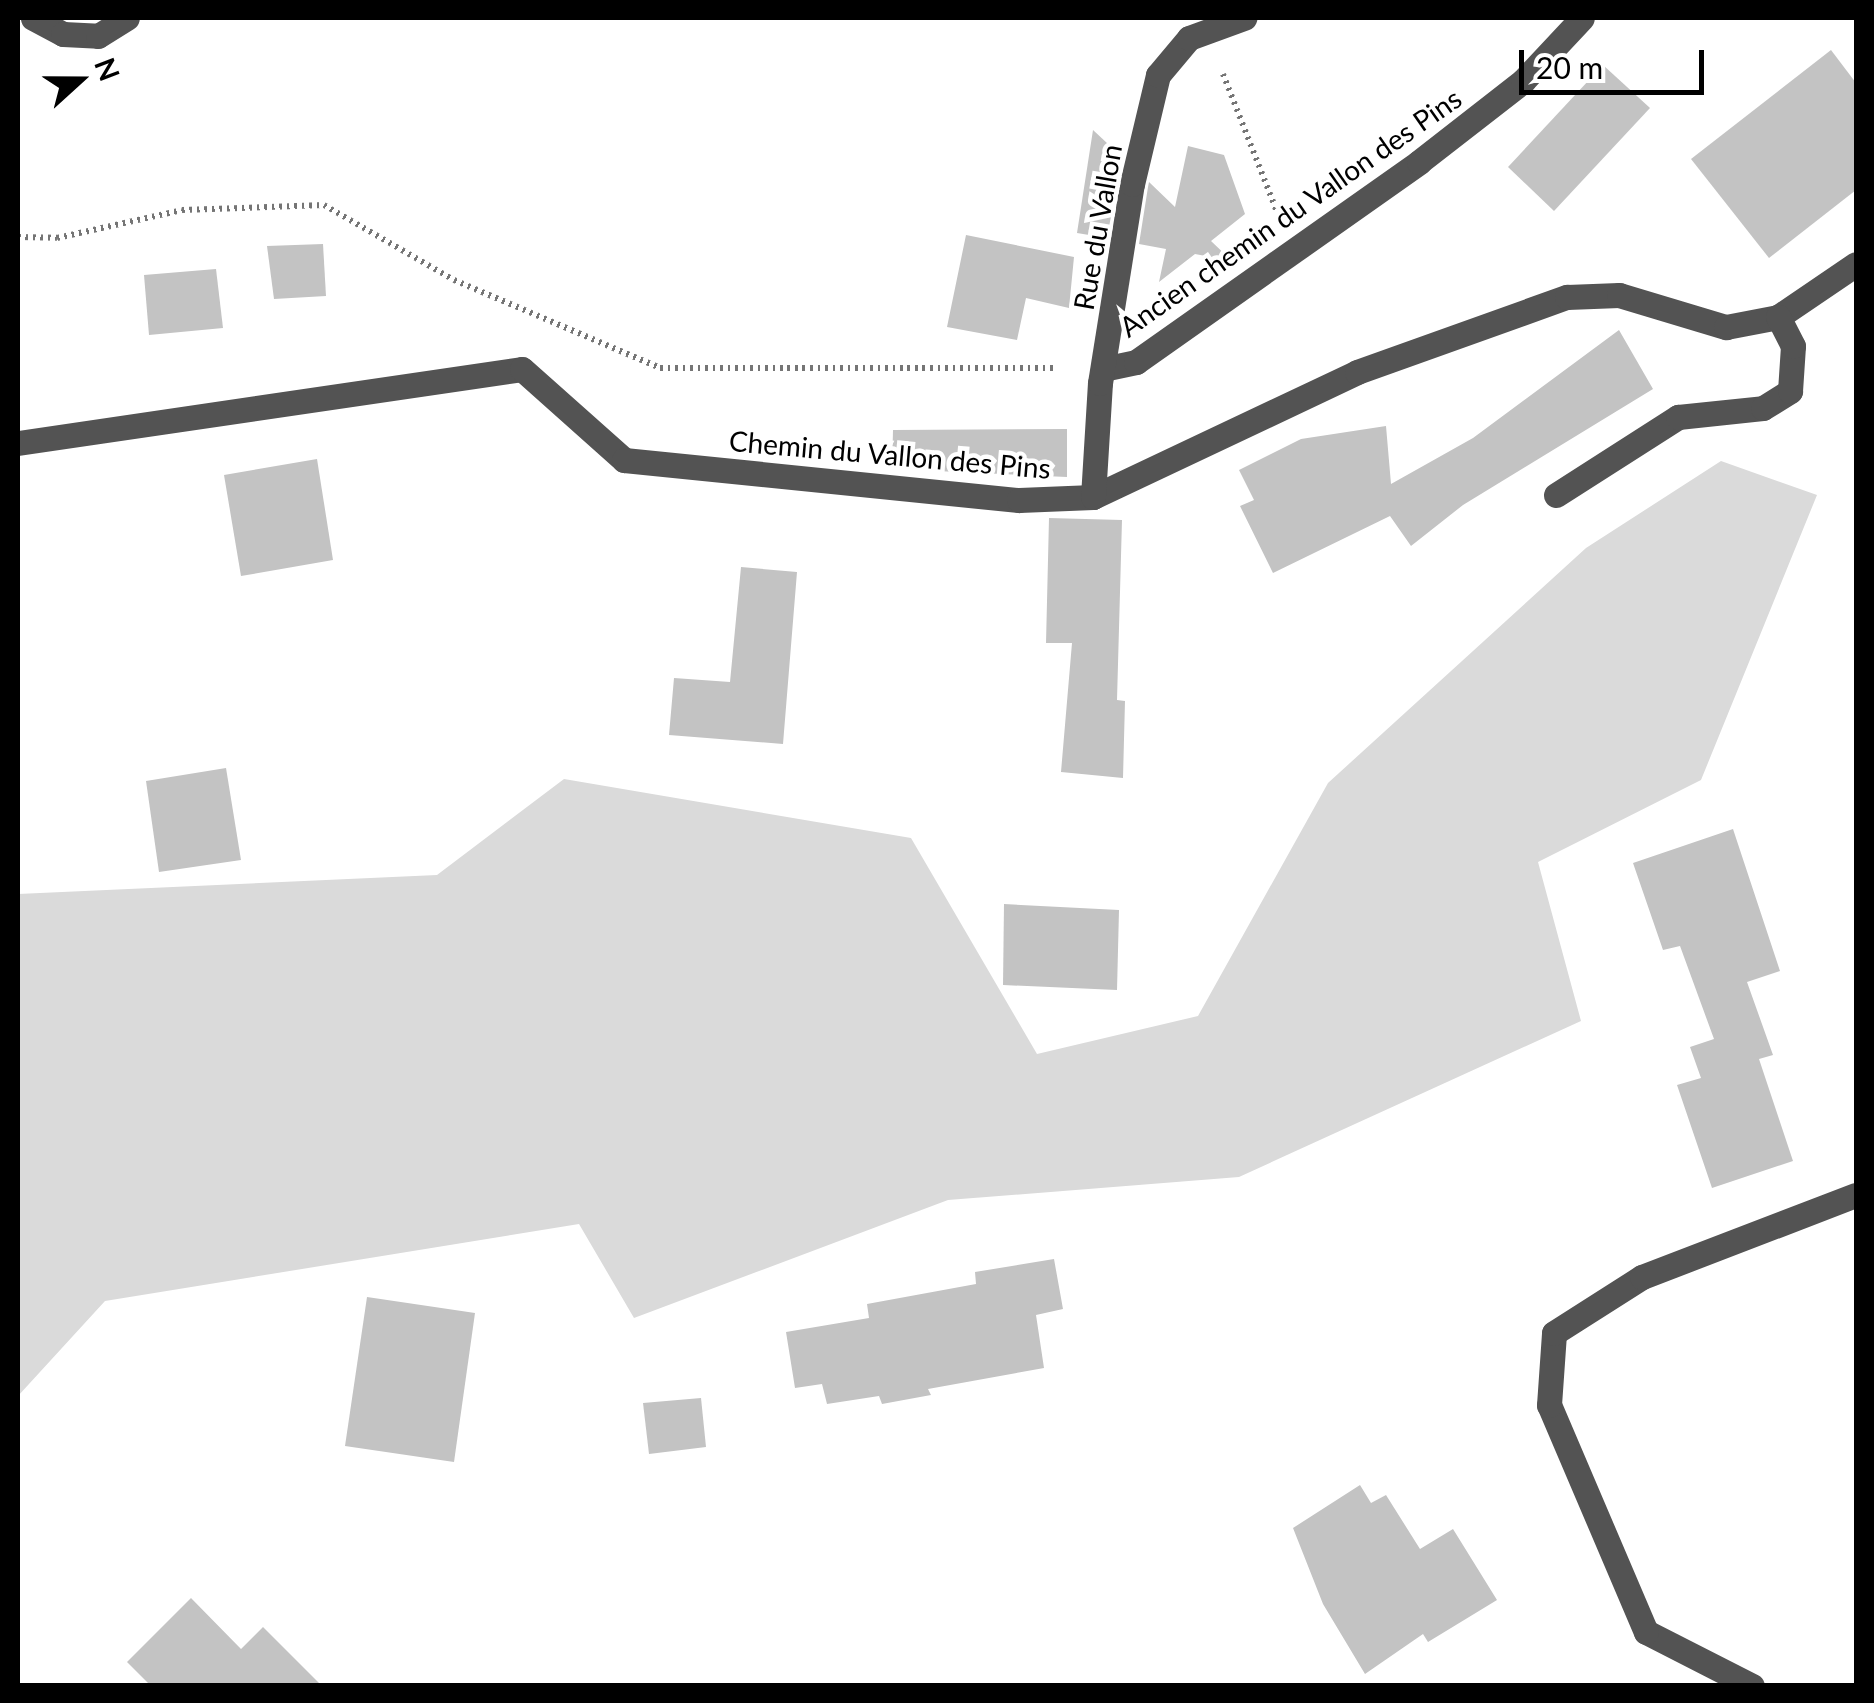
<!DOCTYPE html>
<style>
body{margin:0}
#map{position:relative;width:1874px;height:1703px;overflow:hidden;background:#fff;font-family:Lato,sans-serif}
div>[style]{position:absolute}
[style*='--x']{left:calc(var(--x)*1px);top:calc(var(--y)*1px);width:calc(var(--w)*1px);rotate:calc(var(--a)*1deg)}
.green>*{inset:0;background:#dadada}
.building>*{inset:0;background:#c3c3c3}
.path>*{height:6px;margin-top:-3px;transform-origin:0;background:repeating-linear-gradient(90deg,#757575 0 2.5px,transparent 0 7.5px)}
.minor>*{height:25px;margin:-12.5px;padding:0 12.5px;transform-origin:12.5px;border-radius:12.5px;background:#535353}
span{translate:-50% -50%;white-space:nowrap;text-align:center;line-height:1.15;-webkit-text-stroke:9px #fff;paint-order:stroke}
.street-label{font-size:28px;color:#000}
.frame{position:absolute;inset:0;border:20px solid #000;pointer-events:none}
.north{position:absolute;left:30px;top:30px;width:100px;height:100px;-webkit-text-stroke:8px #fff;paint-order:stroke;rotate:69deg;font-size:28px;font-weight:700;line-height:40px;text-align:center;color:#000}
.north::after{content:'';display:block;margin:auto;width:35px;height:45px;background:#000;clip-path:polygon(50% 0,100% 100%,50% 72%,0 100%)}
.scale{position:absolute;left:1519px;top:50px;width:185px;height:45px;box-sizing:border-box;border:5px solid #000;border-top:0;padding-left:12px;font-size:30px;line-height:35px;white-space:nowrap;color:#000;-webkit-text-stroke:8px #fff;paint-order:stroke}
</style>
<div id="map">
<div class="green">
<div style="clip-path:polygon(1721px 461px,1817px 495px,1701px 780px,1538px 862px,1581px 1021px,1239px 1177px,948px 1200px,634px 1318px,579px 1224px,105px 1301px,18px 1396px,18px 894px,437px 875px,564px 779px,911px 838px,1037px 1054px,1198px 1016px,1328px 783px,1586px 548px)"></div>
</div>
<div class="building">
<div style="clip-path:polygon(1831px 50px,1856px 83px,1856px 190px,1769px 258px,1691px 159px)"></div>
<div style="clip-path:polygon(1603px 65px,1650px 108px,1554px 211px,1508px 167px)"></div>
<div style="clip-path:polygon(1093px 130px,1122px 157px,1107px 238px,1077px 233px)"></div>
<div style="clip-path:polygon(1188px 146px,1224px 155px,1245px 214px,1211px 241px,1232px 261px,1195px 254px,1159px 282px,1166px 249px,1139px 244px,1148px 187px,1149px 182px,1175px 207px)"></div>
<div style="clip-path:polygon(966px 235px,1074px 257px,1069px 308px,1026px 298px,1017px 340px,947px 327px)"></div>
<div style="clip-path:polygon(323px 244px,326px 296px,274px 299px,267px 246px)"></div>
<div style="clip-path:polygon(216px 269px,223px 328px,149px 335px,144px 275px)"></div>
<div style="clip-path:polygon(1619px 330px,1653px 389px,1463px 505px,1411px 546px,1390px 516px,1273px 573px,1240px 506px,1254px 500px,1239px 470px,1301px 439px,1386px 426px,1391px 484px,1473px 438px)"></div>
<div style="clip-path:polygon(1067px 429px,1067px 477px,892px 469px,893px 430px)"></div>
<div style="clip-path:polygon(317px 459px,333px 560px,241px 576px,224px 475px)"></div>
<div style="clip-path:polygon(1049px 518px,1122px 520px,1117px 700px,1125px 701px,1123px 778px,1061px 772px,1072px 643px,1046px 643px)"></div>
<div style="clip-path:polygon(741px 567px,797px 572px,783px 744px,669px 735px,674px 678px,730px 682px)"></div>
<div style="clip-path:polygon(226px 768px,241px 860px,159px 872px,146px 781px)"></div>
<div style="clip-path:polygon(1733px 829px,1780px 971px,1747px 982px,1773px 1055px,1759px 1059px,1793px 1161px,1712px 1188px,1677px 1085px,1701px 1078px,1690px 1047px,1714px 1039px,1680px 946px,1663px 950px,1633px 863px)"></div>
<div style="clip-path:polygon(1004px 904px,1119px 910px,1117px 990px,1003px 985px)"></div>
<div style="clip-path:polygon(1054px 1259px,1063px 1309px,1036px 1315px,1044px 1368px,928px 1389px,931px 1395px,882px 1404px,879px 1396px,827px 1404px,822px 1384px,795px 1388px,786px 1332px,869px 1318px,867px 1304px,976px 1284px,975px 1272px)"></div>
<div style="clip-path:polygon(367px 1297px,475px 1313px,454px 1462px,345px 1446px)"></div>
<div style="clip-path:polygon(701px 1398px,706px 1447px,649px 1454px,643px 1403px)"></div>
<div style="clip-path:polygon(1360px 1485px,1371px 1503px,1386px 1495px,1420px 1549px,1453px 1529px,1497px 1600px,1428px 1642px,1423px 1634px,1365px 1674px,1323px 1604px,1293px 1528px)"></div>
<div style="clip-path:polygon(191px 1598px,241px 1649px,263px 1627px,322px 1686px,151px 1686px,127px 1662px)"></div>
</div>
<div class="path">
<div style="--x:1223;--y:74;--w:148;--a:68.6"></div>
<div style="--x:18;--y:237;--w:39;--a:1"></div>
<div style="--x:57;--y:238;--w:128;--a:-12.6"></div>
<div style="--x:182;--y:210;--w:142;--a:-2"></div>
<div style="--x:324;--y:205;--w:150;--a:30"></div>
<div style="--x:454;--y:280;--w:224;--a:23.1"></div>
<div style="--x:660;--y:368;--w:397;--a:0"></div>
</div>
<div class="minor">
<div style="--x:33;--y:18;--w:34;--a:28"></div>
<div style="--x:63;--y:34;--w:35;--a:3"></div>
<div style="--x:98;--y:36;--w:34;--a:-32"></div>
<div style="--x:1103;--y:369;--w:34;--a:-12"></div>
<div style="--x:1136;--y:362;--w:347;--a:-35.2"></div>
<div style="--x:1419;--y:162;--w:132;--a:-37.9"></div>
<div style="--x:1523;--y:81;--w:86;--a:-46.9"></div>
<div style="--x:18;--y:443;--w:509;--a:-8.35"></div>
<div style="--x:522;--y:369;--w:137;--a:41.7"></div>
<div style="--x:624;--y:460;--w:397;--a:5.8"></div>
<div style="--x:1019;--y:500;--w:74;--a:-2.3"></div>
<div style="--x:1093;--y:497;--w:292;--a:-25.3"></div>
<div style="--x:1357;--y:372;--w:223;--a:-19.7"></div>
<div style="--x:1567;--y:297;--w:52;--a:-2.2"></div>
<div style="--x:1619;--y:295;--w:112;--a:16.7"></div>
<div style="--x:1726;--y:327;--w:53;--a:-10.9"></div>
<div style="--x:1778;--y:317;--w:94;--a:-34.2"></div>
<div style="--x:1556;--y:495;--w:145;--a:-32.6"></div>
<div style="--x:1678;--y:417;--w:85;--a:-6"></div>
<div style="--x:1763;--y:408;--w:32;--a:-32"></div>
<div style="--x:1790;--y:391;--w:45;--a:-86.2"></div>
<div style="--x:1793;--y:346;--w:33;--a:-117"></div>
<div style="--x:1093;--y:497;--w:114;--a:-86.5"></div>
<div style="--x:1100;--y:383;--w:202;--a:-80.9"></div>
<div style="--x:1132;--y:184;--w:112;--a:-76.6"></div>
<div style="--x:1158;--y:75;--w:48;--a:-50"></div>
<div style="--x:1189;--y:38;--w:59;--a:-20"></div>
<div style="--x:1752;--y:1686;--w:119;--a:-153"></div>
<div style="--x:1646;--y:1632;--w:247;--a:-113.1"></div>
<div style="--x:1549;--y:1405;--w:72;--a:-86"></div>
<div style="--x:1554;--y:1333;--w:104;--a:-32.5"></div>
<div style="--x:1642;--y:1277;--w:229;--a:-21"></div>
</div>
<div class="street-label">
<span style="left:1290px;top:212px;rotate:-35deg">Ancien chemin du Vallon des Pins</span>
<span style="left:1097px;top:227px;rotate:-80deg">Rue du Vallon</span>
<span style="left:890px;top:454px;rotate:5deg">Chemin du Vallon des Pins</span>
</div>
<div class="frame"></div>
<div class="north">N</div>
<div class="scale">20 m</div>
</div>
